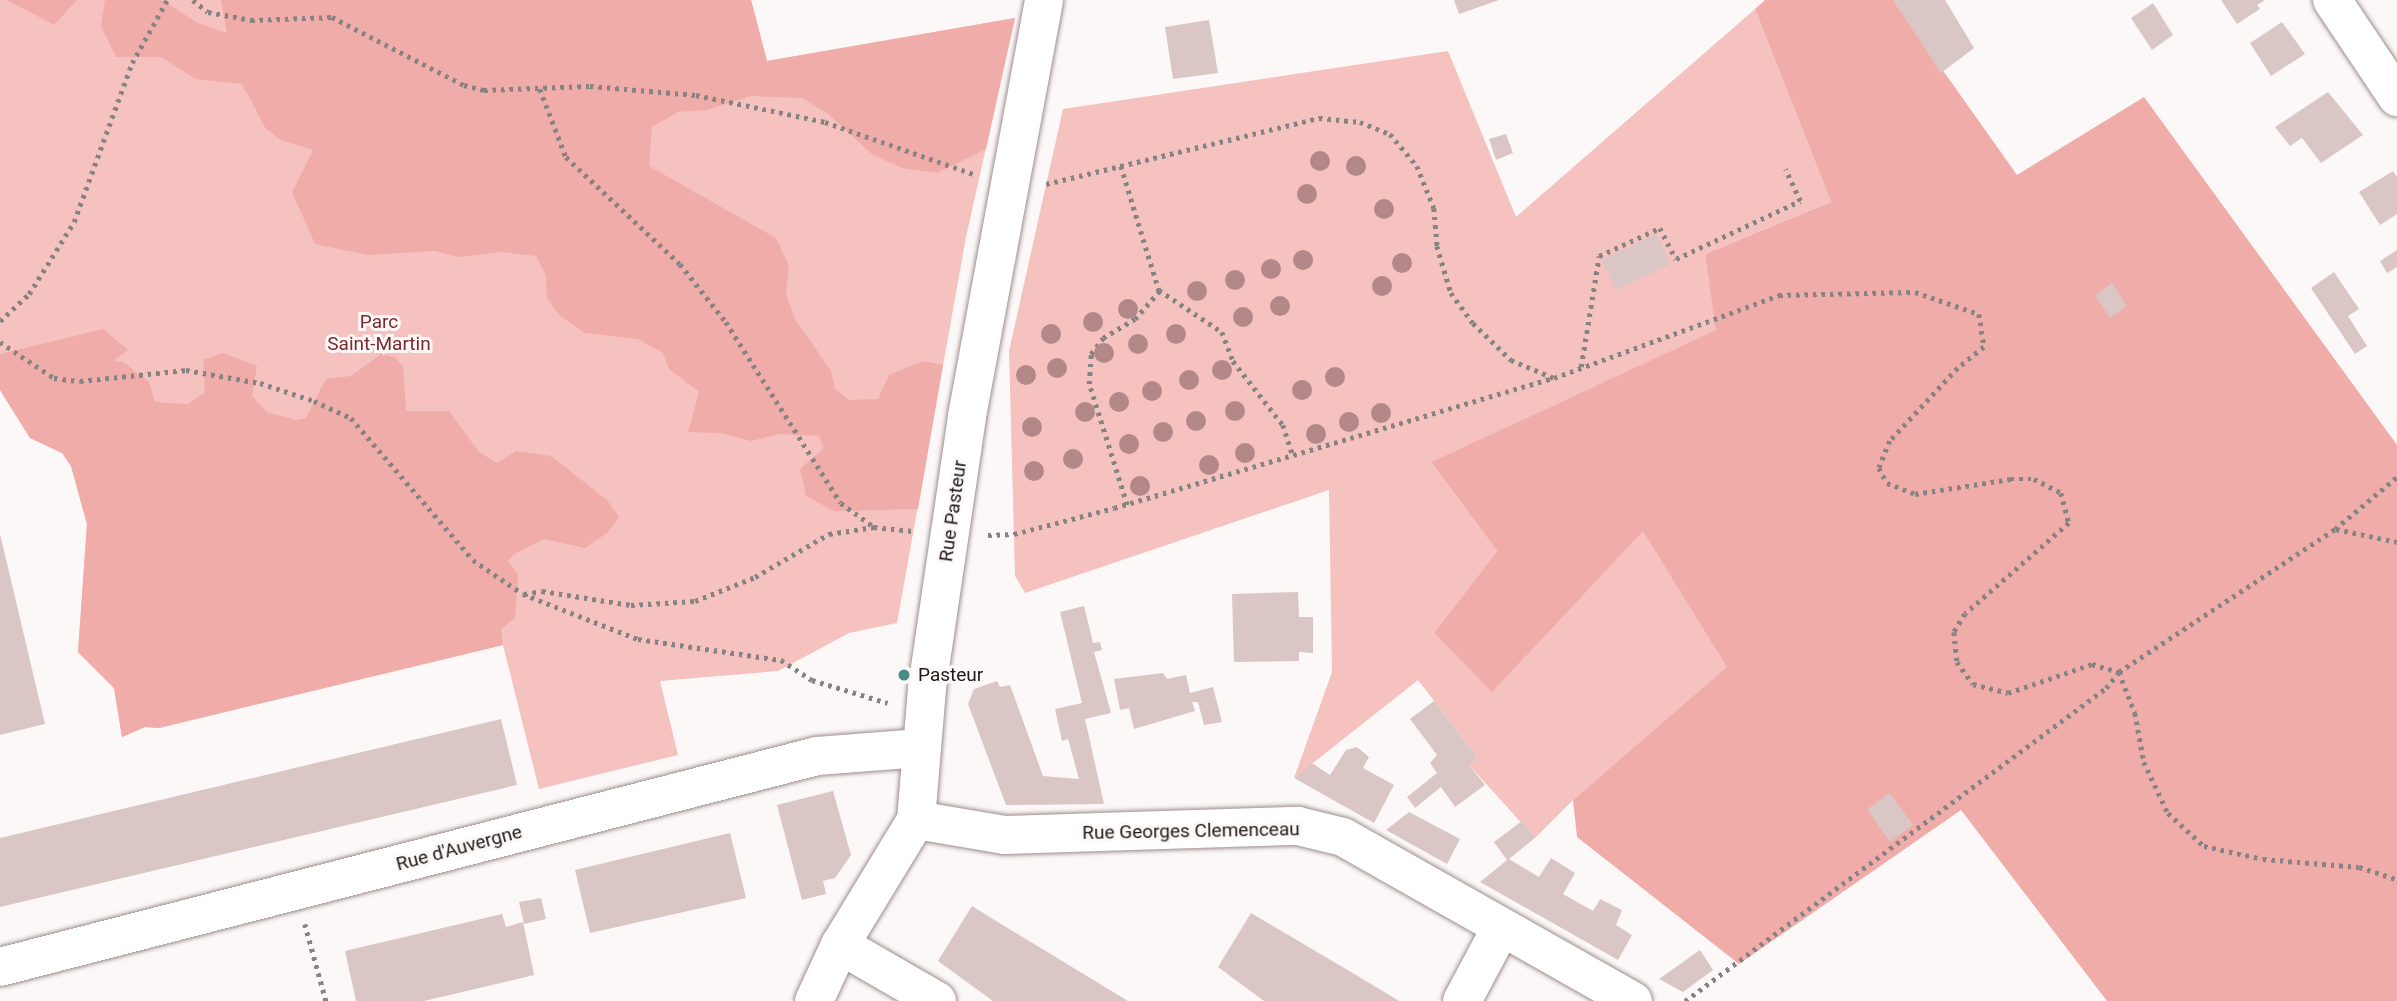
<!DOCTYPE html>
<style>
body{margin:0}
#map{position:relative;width:2397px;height:1001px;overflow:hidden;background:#fcf8f8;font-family:Roboto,sans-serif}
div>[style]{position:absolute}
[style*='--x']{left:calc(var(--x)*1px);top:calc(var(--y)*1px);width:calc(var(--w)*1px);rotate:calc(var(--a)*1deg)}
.green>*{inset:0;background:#f5c2c0}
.forest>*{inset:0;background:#f0aca9}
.building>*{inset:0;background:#d9c6c5}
.path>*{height:4.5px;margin-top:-2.25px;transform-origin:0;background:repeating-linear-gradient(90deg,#888383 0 3.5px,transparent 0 8.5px)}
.roads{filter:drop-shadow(0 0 2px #9e8d8c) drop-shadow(0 0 2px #9e8d8c)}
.minor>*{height:38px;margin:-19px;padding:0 19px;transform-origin:19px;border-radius:19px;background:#fff}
.trees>*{width:20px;height:20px;margin:-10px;border-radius:50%;background:#b48788}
.dots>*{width:19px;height:19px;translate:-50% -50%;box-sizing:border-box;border:4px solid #fcf8f8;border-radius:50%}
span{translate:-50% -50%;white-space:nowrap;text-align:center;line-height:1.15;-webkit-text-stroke:6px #fcf8f8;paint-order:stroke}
.park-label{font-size:19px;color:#792a2d}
.street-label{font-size:19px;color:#1f1918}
.poi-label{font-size:19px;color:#1f1918}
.left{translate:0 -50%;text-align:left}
</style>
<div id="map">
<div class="green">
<div style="clip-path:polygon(0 0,751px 0,767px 61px,1015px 18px,966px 237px,897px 623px,849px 633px,778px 671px,660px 681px,678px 755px,539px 789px,503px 645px,159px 728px,145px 727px,122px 737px,114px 688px,78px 652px,87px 524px,71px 466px,62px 453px,30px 438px,0 390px)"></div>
<div style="clip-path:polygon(1755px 9px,1831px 202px,1705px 254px,1717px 330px,1431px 462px,1497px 551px,1434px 633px,1492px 691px,1643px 530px,1728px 667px,1573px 800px,1535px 838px,1469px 765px,1478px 758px,1418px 680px,1294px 778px,1332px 672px,1329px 490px,1025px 593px,1015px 576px,1009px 351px,1063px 109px,1448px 51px,1516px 217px)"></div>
</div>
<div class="forest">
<div style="clip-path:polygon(7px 0,77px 0,54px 25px)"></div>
<div style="clip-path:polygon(105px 0,162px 0,198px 23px,227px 33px,221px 0,751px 0,767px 61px,1015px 18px,986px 149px,937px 173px,902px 168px,873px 155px,828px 114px,802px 98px,751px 96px,707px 110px,678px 112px,652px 127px,649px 166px,776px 238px,789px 266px,786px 294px,795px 319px,831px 371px,835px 389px,849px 400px,878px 399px,889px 375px,923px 361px,943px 365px,918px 509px,834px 511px,806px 496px,800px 469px,824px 448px,819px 436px,779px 434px,751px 441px,722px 433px,688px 432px,699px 392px,669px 369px,663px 353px,638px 339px,585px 333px,560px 316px,547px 298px,546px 276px,536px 256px,502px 252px,457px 257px,435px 251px,367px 255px,315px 244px,292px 192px,313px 150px,281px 140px,266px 129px,242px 84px,196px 79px,161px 57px,116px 57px,101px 26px)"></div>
<div style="clip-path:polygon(1765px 0,1893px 0,2017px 175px,2144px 97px,2397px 445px,2397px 1001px,2107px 1001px,1961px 810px,1739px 964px,1577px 837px,1573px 800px,1727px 667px,1643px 531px,1492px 692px,1434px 633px,1497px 551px,1431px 462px,1716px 330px,1705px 254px,1831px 202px,1755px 9px)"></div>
<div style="clip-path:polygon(103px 329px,128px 350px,113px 361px,123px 362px,149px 382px,155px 402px,188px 404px,205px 392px,203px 360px,223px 353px,257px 366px,252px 396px,267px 412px,296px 420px,306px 418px,326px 379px,351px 376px,381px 354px,395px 357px,403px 367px,406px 411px,449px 411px,479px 452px,497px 463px,516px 451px,551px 456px,607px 500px,619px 517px,607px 533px,585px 548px,544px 539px,514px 554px,508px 561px,518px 574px,515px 618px,501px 629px,503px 645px,159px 728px,145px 727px,122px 737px,114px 688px,78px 652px,87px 524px,71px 466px,62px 453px,30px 438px,0 390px,0 354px)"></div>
</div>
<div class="building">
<div style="clip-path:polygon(1454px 0,1499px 0,1459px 14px)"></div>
<div style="clip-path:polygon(1893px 0,1945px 0,1974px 48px,1941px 73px)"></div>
<div style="clip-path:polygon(2221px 0,2265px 0,2257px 5px,2260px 9px,2237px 24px)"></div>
<div style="clip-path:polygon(2153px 3px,2173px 35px,2152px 50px,2131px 18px)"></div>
<div style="clip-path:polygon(1209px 20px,1218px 73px,1173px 79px,1165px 27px)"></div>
<div style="clip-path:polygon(2282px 22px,2305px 54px,2271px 76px,2250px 43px)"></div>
<div style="clip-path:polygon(2328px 92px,2363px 135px,2321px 163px,2302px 138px,2290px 146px,2275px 127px)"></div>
<div style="clip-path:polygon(1506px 134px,1513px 153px,1496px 160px,1489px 139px)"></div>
<div style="clip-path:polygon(2393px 171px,2397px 177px,2397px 214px,2380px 225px,2359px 192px)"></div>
<div style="clip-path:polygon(1657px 234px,1670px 264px,1616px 290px,1602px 260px)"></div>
<div style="clip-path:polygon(2397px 250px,2397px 267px,2387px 273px,2380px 261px)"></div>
<div style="clip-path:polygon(2334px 272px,2359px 309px,2348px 316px,2367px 346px,2355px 354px,2311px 288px)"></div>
<div style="clip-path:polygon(2112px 283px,2127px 306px,2110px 318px,2095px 295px)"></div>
<div style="clip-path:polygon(0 534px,45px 724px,0 735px)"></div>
<div style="clip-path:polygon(1298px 592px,1299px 617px,1313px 617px,1313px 653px,1299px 652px,1299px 661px,1234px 662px,1232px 594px)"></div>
<div style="clip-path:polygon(1084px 606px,1093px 643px,1100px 642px,1102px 650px,1094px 652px,1111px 713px,1085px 719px,1104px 804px,1006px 805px,968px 704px,974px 689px,997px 681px,1000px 687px,1010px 685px,1043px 776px,1079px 779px,1068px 739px,1062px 741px,1055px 709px,1082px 703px,1060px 612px)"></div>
<div style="clip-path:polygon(1163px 673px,1167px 679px,1186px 675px,1190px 693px,1213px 687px,1222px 722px,1204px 725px,1198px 702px,1192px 702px,1195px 711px,1134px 729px,1129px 708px,1120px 710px,1114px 679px)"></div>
<div style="clip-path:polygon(1434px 701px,1478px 758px,1469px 765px,1485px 785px,1455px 807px,1441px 787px,1415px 808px,1407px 797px,1437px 773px,1430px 763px,1437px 755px,1410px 719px)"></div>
<div style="clip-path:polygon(501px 719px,517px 785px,0 907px,0 838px)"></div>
<div style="clip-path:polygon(1357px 747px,1369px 757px,1363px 768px,1394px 785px,1374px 823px,1294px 778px,1312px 763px,1330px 775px,1346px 750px)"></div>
<div style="clip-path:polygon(833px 791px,851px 855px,835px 878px,823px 881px,826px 894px,802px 900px,777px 805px)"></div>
<div style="clip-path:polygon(1890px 793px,1913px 825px,1890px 842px,1867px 809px)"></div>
<div style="clip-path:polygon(1409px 812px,1460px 839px,1447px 864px,1386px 830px)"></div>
<div style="clip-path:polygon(1522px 821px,1535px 838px,1509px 859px,1539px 877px,1551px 858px,1575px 873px,1563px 894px,1593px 911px,1600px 899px,1622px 910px,1616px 925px,1632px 935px,1618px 960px,1480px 882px,1507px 860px,1494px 842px)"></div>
<div style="clip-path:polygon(730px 833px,746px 898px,590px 933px,575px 870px)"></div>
<div style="clip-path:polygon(541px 898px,546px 919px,524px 924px,519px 902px)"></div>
<div style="clip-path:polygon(972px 906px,1001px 924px,1128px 1001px,993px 1001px,938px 961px)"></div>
<div style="clip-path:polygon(1251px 913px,1356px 975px,1399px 1001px,1264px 1001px,1218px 967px)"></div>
<div style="clip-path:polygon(502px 914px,506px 927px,523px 922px,534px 975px,424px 1001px,356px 1001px,345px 951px)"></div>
<div style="clip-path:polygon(1700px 950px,1713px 970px,1683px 992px,1659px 979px)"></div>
</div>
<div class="path">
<div style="--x:193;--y:0;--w:19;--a:39"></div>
<div style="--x:208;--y:12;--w:44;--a:10.5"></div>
<div style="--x:251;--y:20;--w:81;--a:-2.1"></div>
<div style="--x:332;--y:17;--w:148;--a:27.3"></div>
<div style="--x:464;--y:85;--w:21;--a:14"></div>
<div style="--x:484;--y:90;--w:106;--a:-2.2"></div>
<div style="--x:590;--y:86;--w:106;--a:4.9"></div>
<div style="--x:696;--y:95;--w:132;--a:11.8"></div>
<div style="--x:825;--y:122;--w:160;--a:19.3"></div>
<div style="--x:540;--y:89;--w:73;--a:69.1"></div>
<div style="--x:566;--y:157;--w:156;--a:43.2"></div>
<div style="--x:680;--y:264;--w:74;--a:51.6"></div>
<div style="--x:726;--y:322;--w:214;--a:57.6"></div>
<div style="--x:841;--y:503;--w:41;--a:36"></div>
<div style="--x:874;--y:527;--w:39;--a:6"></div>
<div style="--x:1121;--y:166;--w:130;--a:73"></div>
<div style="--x:1159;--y:290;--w:76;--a:33.7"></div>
<div style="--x:1222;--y:332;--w:31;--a:69"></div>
<div style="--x:1233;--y:361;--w:81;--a:52"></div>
<div style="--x:1283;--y:425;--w:32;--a:72"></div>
<div style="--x:1046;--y:184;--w:281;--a:-13.6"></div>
<div style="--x:1319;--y:118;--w:41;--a:5.6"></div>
<div style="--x:1360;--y:122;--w:32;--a:22"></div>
<div style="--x:1390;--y:134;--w:42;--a:49.8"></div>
<div style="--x:1417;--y:166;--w:45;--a:68"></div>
<div style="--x:1434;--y:208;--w:38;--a:85"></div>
<div style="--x:1437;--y:246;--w:49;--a:73.4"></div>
<div style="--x:1451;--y:293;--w:37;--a:54"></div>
<div style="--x:1473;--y:323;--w:53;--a:44.2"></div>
<div style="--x:1511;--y:360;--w:47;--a:22.7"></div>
<div style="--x:1554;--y:378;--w:240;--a:-20.2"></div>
<div style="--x:1779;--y:295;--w:136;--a:-1.3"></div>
<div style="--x:1915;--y:292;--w:68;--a:19"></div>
<div style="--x:1979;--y:314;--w:33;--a:81"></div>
<div style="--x:1984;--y:347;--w:33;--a:141"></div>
<div style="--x:1958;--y:368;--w:100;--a:133"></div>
<div style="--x:1890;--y:441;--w:29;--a:112"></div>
<div style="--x:1879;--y:468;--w:17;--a:62"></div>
<div style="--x:1887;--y:483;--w:30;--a:21"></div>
<div style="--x:1915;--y:494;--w:97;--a:-8.9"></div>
<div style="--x:2011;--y:479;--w:23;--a:0"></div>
<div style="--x:2034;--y:479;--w:30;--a:27"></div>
<div style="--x:2061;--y:493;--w:31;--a:75"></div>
<div style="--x:2069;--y:523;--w:138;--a:138.8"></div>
<div style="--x:1965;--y:614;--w:21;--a:121"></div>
<div style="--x:1954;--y:632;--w:30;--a:84"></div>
<div style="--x:1957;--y:662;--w:27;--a:54"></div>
<div style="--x:1973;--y:684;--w:36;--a:14"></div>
<div style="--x:2008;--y:693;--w:89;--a:-19"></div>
<div style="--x:2092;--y:664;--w:28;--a:17"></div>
<div style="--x:2119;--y:672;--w:44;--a:68.7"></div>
<div style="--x:2135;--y:713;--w:50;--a:79.6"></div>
<div style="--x:2144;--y:762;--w:56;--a:64.8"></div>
<div style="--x:2168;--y:813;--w:49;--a:42.5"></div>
<div style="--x:2204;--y:846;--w:60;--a:12.4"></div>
<div style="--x:2263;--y:859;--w:96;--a:4.8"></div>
<div style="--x:2359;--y:867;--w:40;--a:18"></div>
<div style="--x:0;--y:321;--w:40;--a:-43"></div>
<div style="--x:29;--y:294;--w:85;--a:-58"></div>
<div style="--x:74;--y:222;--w:169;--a:-70"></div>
<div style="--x:132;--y:63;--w:72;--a:-60.9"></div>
<div style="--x:0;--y:342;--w:65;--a:33.7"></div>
<div style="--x:54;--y:378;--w:26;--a:7"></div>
<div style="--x:80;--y:381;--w:107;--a:-5.9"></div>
<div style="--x:186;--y:370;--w:75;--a:10"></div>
<div style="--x:260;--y:383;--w:57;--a:18.4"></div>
<div style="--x:314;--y:401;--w:41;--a:24.7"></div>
<div style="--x:351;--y:418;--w:187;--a:49.3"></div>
<div style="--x:473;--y:560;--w:60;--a:34.2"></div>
<div style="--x:523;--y:594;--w:123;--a:21.4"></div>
<div style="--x:638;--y:639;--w:145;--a:8.4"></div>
<div style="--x:781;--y:660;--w:37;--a:33"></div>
<div style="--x:812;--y:680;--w:79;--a:16.8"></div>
<div style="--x:1581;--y:367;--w:112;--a:-80.8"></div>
<div style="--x:1599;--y:256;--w:67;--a:-24.7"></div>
<div style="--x:1660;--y:228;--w:35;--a:63"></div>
<div style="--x:1676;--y:259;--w:137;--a:-25.1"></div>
<div style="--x:1800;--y:201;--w:35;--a:-115"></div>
<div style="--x:1127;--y:505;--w:127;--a:-107.4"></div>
<div style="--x:1089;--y:384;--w:30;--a:-86"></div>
<div style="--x:1091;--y:354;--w:20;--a:-53"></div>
<div style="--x:1103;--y:338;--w:37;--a:-31"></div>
<div style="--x:1135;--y:319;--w:37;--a:-49"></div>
<div style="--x:2336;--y:529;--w:62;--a:12"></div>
<div style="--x:988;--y:535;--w:26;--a:-2"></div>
<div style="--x:1014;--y:534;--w:103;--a:-14.6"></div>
<div style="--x:1114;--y:508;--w:459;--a:-16.5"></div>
<div style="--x:524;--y:594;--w:18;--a:-9"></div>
<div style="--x:542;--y:591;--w:90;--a:8.9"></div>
<div style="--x:631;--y:605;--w:64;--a:-3.6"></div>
<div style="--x:695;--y:601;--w:65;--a:-21.8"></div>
<div style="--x:755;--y:577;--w:86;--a:-30.2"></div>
<div style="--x:829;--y:534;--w:46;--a:-8.8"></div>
<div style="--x:305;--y:924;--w:80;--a:74.7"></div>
<div style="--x:1685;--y:1001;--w:525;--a:-36.63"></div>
<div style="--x:2106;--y:688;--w:21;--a:-51"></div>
<div style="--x:2119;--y:672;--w:259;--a:-33.5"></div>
<div style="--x:2335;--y:529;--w:81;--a:-40"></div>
</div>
<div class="roads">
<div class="minor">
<div style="--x:2332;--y:0;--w:117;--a:56.2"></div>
<div style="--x:916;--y:820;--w:90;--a:9.6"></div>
<div style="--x:1005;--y:835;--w:293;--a:-1.8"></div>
<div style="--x:1298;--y:826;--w:46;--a:13.7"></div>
<div style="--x:1343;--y:837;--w:333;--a:29.5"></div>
<div style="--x:840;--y:945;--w:112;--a:30"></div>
<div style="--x:0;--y:967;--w:844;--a:-14.48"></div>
<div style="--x:817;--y:756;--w:104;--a:-4.4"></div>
<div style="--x:814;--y:1001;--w:62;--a:-65.1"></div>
<div style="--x:840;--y:945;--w:146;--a:-58.7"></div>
<div style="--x:916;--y:820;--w:132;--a:-85.2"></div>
<div style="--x:927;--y:688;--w:275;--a:-81.6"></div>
<div style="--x:967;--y:416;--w:423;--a:-79.5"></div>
<div style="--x:1462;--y:1001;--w:83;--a:-61.9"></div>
</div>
</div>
<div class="trees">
<div style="left:1320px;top:161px"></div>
<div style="left:1356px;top:166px"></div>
<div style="left:1307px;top:194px"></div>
<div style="left:1384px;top:209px"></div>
<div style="left:1303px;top:260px"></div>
<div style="left:1402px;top:263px"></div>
<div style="left:1271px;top:269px"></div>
<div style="left:1235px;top:280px"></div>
<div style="left:1382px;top:286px"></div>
<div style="left:1197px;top:291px"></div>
<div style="left:1280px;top:306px"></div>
<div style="left:1128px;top:309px"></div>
<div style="left:1243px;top:317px"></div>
<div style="left:1093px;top:322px"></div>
<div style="left:1051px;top:334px"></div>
<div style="left:1176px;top:334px"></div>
<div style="left:1138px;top:344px"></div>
<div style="left:1104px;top:353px"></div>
<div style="left:1057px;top:368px"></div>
<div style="left:1222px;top:370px"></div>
<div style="left:1026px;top:375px"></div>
<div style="left:1335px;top:377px"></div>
<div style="left:1189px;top:380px"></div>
<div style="left:1302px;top:390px"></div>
<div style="left:1152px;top:391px"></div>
<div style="left:1119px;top:402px"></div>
<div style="left:1235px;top:411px"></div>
<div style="left:1085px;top:412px"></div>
<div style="left:1381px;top:413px"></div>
<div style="left:1196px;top:421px"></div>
<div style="left:1349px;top:422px"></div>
<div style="left:1032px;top:427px"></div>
<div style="left:1163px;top:432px"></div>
<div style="left:1316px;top:434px"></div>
<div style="left:1129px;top:444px"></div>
<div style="left:1245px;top:453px"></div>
<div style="left:1073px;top:459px"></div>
<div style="left:1209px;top:465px"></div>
<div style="left:1034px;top:471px"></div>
<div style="left:1140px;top:486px"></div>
</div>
<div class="dots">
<div style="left:904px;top:675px;background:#468c84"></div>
</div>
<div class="park-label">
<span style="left:379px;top:333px">Parc<br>Saint-Martin</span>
</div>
<div class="street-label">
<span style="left:953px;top:511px;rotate:-82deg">Rue Pasteur</span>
<span style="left:1191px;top:831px;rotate:-1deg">Rue Georges Clemenceau</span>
<span style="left:459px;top:848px;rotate:-15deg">Rue d'Auvergne</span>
</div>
<div class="poi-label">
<span class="left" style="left:918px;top:675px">Pasteur</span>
</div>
</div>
